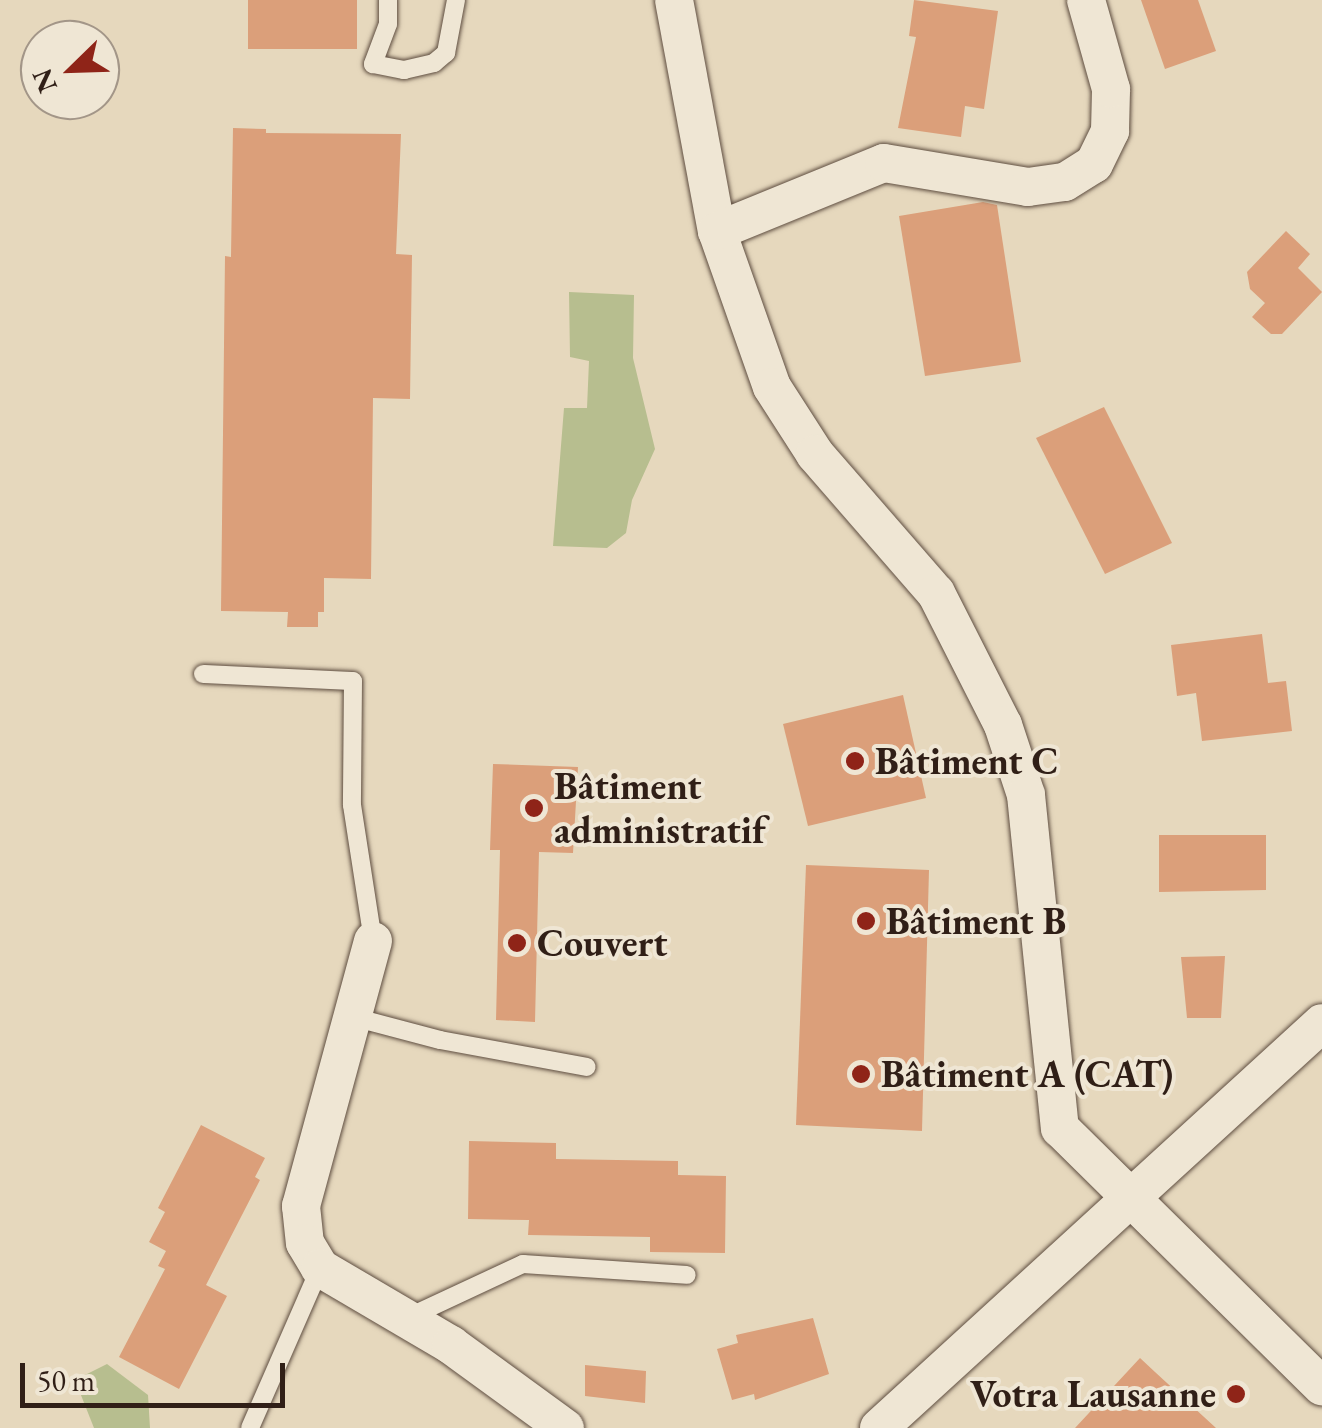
<!DOCTYPE html>
<meta charset="utf-8">
<style>
body{margin:0}
#map{position:relative;width:1322px;height:1428px;overflow:hidden;background:#e6d8bd;font-family:"EB Garamond",serif}
div>[style]{position:absolute}
[style*='--x']{left:calc(var(--x)*1px);top:calc(var(--y)*1px);width:calc(var(--w)*1px);rotate:calc(var(--a)*1deg)}
.green>*{inset:0;background:#b7be8f}
.building>*{inset:0;background:#db9f7a}
.roads{filter:drop-shadow(0 0 2px #5e4d40) drop-shadow(0 0 2px #5e4d40)}
.lane>*{height:18px;margin:-9px;padding:0 9px;transform-origin:9px;border-radius:9px;background:#efe6d4}
.street>*{height:38px;margin:-19px;padding:0 19px;transform-origin:19px;border-radius:19px;background:#efe6d4}
.dots>*{width:28px;height:28px;translate:-50% -50%;box-sizing:border-box;border:5px solid #efe6d4;border-radius:50%}
span{translate:-50% -50%;white-space:nowrap;text-align:center;line-height:1.15;-webkit-text-stroke:8px #efe6d4;paint-order:stroke}
.poi-label{font-size:38px;color:#301f17;font-weight:700}
.left{translate:0 -50%;text-align:left}
.right{translate:-100% -50%;text-align:right}
.north{position:absolute;left:20px;top:20px;width:100px;height:100px;box-sizing:border-box;background:#efe6d4;border:2px solid #a39688;border-radius:50%;rotate:247deg;font-size:28px;font-weight:700;line-height:40px;text-align:center;color:#301f17}
.north::after{content:'';display:block;margin:auto;width:35px;height:45px;background:#8f2418;clip-path:polygon(50% 0,100% 100%,50% 72%,0 100%)}
.scale{position:absolute;left:20px;top:1363px;width:265px;height:45px;box-sizing:border-box;border:5px solid #301f17;border-top:0;padding-left:12px;font-size:30px;line-height:35px;white-space:nowrap;color:#301f17;-webkit-text-stroke:8px #efe6d4;paint-order:stroke}
</style>
<div id="map">
<div class="green">
<div style="clip-path:polygon(569px 292px,634px 295px,633px 358px,655px 449px,632px 500px,626px 533px,607px 548px,553px 546px,564px 408px,587px 408px,589px 361px,570px 357px)"></div>
<div style="clip-path:polygon(107px 1364px,148px 1395px,150px 1428px,94px 1428px,75px 1380px)"></div>
</div>
<div class="building">
<div style="clip-path:polygon(248px 0,357px 0,357px 49px,248px 49px)"></div>
<div style="clip-path:polygon(914px 0,998px 11px,984px 109px,965px 106px,961px 137px,898px 128px,916px 37px,909px 36px)"></div>
<div style="clip-path:polygon(1141px 0,1198px 0,1216px 51px,1165px 69px)"></div>
<div style="clip-path:polygon(233px 128px,266px 129px,266px 133px,401px 134px,396px 254px,412px 255px,410px 399px,373px 398px,371px 579px,324px 578px,324px 612px,318px 612px,318px 627px,287px 627px,288px 612px,221px 611px,225px 256px,231px 257px)"></div>
<div style="clip-path:polygon(983px 202px,997px 205px,1021px 362px,925px 376px,899px 216px)"></div>
<div style="clip-path:polygon(1286px 231px,1310px 254px,1298px 268px,1322px 292px,1282px 334px,1271px 334px,1252px 317px,1265px 303px,1250px 289px,1247px 272px)"></div>
<div style="clip-path:polygon(1104px 407px,1172px 543px,1105px 574px,1036px 438px)"></div>
<div style="clip-path:polygon(1262px 634px,1268px 683px,1286px 681px,1292px 731px,1202px 741px,1196px 693px,1177px 696px,1171px 645px)"></div>
<div style="clip-path:polygon(903px 695px,926px 798px,808px 826px,783px 724px)"></div>
<div style="clip-path:polygon(493px 764px,578px 767px,573px 853px,539px 852px,535px 1022px,496px 1020px,500px 850px,490px 850px)"></div>
<div style="clip-path:polygon(1159px 835px,1266px 835px,1266px 890px,1159px 892px)"></div>
<div style="clip-path:polygon(806px 865px,929px 870px,922px 1131px,796px 1125px)"></div>
<div style="clip-path:polygon(1225px 956px,1221px 1018px,1187px 1018px,1181px 957px)"></div>
<div style="clip-path:polygon(201px 1125px,265px 1158px,255px 1177px,260px 1180px,206px 1285px,227px 1296px,179px 1389px,119px 1357px,165px 1269px,158px 1266px,166px 1251px,149px 1242px,165px 1212px,158px 1208px)"></div>
<div style="clip-path:polygon(469px 1141px,556px 1143px,556px 1159px,678px 1161px,678px 1175px,726px 1176px,725px 1253px,650px 1252px,650px 1237px,528px 1235px,529px 1220px,468px 1219px)"></div>
<div style="clip-path:polygon(813px 1318px,829px 1374px,755px 1400px,754px 1394px,732px 1400px,717px 1349px,738px 1343px,736px 1335px)"></div>
<div style="clip-path:polygon(1140px 1358px,1155px 1372px,1216px 1428px,1075px 1428px)"></div>
<div style="clip-path:polygon(585px 1365px,646px 1371px,645px 1403px,585px 1396px)"></div>
</div>
<div class="roads">
<div class="lane">
<div style="--x:388;--y:0;--w:24;--a:90"></div>
<div style="--x:388;--y:24;--w:43;--a:110.6"></div>
<div style="--x:373;--y:64;--w:32;--a:11"></div>
<div style="--x:404;--y:70;--w:31;--a:-13"></div>
<div style="--x:434;--y:63;--w:16;--a:-40"></div>
<div style="--x:446;--y:53;--w:54;--a:-79.3"></div>
<div style="--x:203;--y:674;--w:150;--a:2.7"></div>
<div style="--x:353;--y:681;--w:124;--a:90.5"></div>
<div style="--x:352;--y:805;--w:138;--a:81.2"></div>
<div style="--x:353;--y:1017;--w:90;--a:14.8"></div>
<div style="--x:440;--y:1040;--w:149;--a:10.4"></div>
<div style="--x:407;--y:1318;--w:128;--a:-25"></div>
<div style="--x:523;--y:1264;--w:164;--a:3.8"></div>
<div style="--x:250;--y:1428;--w:175;--a:-66.4"></div>
</div>
<div class="street">
<div style="--x:674;--y:0;--w:235;--a:79.5"></div>
<div style="--x:717;--y:231;--w:165;--a:70.6"></div>
<div style="--x:772;--y:387;--w:80;--a:57.3"></div>
<div style="--x:815;--y:454;--w:184;--a:49"></div>
<div style="--x:936;--y:593;--w:148;--a:63.1"></div>
<div style="--x:1003;--y:725;--w:74;--a:71.8"></div>
<div style="--x:1026;--y:795;--w:335;--a:84.2"></div>
<div style="--x:1060;--y:1128;--w:368;--a:44.6"></div>
<div style="--x:717;--y:231;--w:180;--a:-22.2"></div>
<div style="--x:884;--y:163;--w:146;--a:9.5"></div>
<div style="--x:1028;--y:187;--w:37;--a:-8"></div>
<div style="--x:1065;--y:182;--w:34;--a:-32"></div>
<div style="--x:1094;--y:164;--w:37;--a:-64"></div>
<div style="--x:1110;--y:131;--w:42;--a:-88.6"></div>
<div style="--x:1111;--y:89;--w:92;--a:-105.7"></div>
<div style="--x:373;--y:941;--w:275;--a:105.2"></div>
<div style="--x:301;--y:1206;--w:37;--a:84"></div>
<div style="--x:305;--y:1243;--w:29;--a:59"></div>
<div style="--x:320;--y:1268;--w:152;--a:30.4"></div>
<div style="--x:451;--y:1345;--w:141;--a:36.1"></div>
<div style="--x:879;--y:1428;--w:600;--a:-42.43"></div>
</div>
</div>
<div class="dots">
<div style="left:855px;top:761px;background:#8f2418"></div>
<div style="left:534px;top:808px;background:#8f2418"></div>
<div style="left:866px;top:921px;background:#8f2418"></div>
<div style="left:517px;top:943px;background:#8f2418"></div>
<div style="left:861px;top:1074px;background:#8f2418"></div>
<div style="left:1236px;top:1394px;background:#8f2418"></div>
</div>
<div class="poi-label">
<span class="left" style="left:875px;top:761px">Bâtiment C</span>
<span class="left" style="left:554px;top:808px">Bâtiment<br>administratif</span>
<span class="left" style="left:886px;top:921px">Bâtiment B</span>
<span class="left" style="left:537px;top:943px">Couvert</span>
<span class="left" style="left:881px;top:1074px">Bâtiment A (CAT)</span>
<span class="right" style="left:1216px;top:1394px">Votra Lausanne</span>
</div>
<div class="north">N</div>
<div class="scale">50 m</div>
</div>
